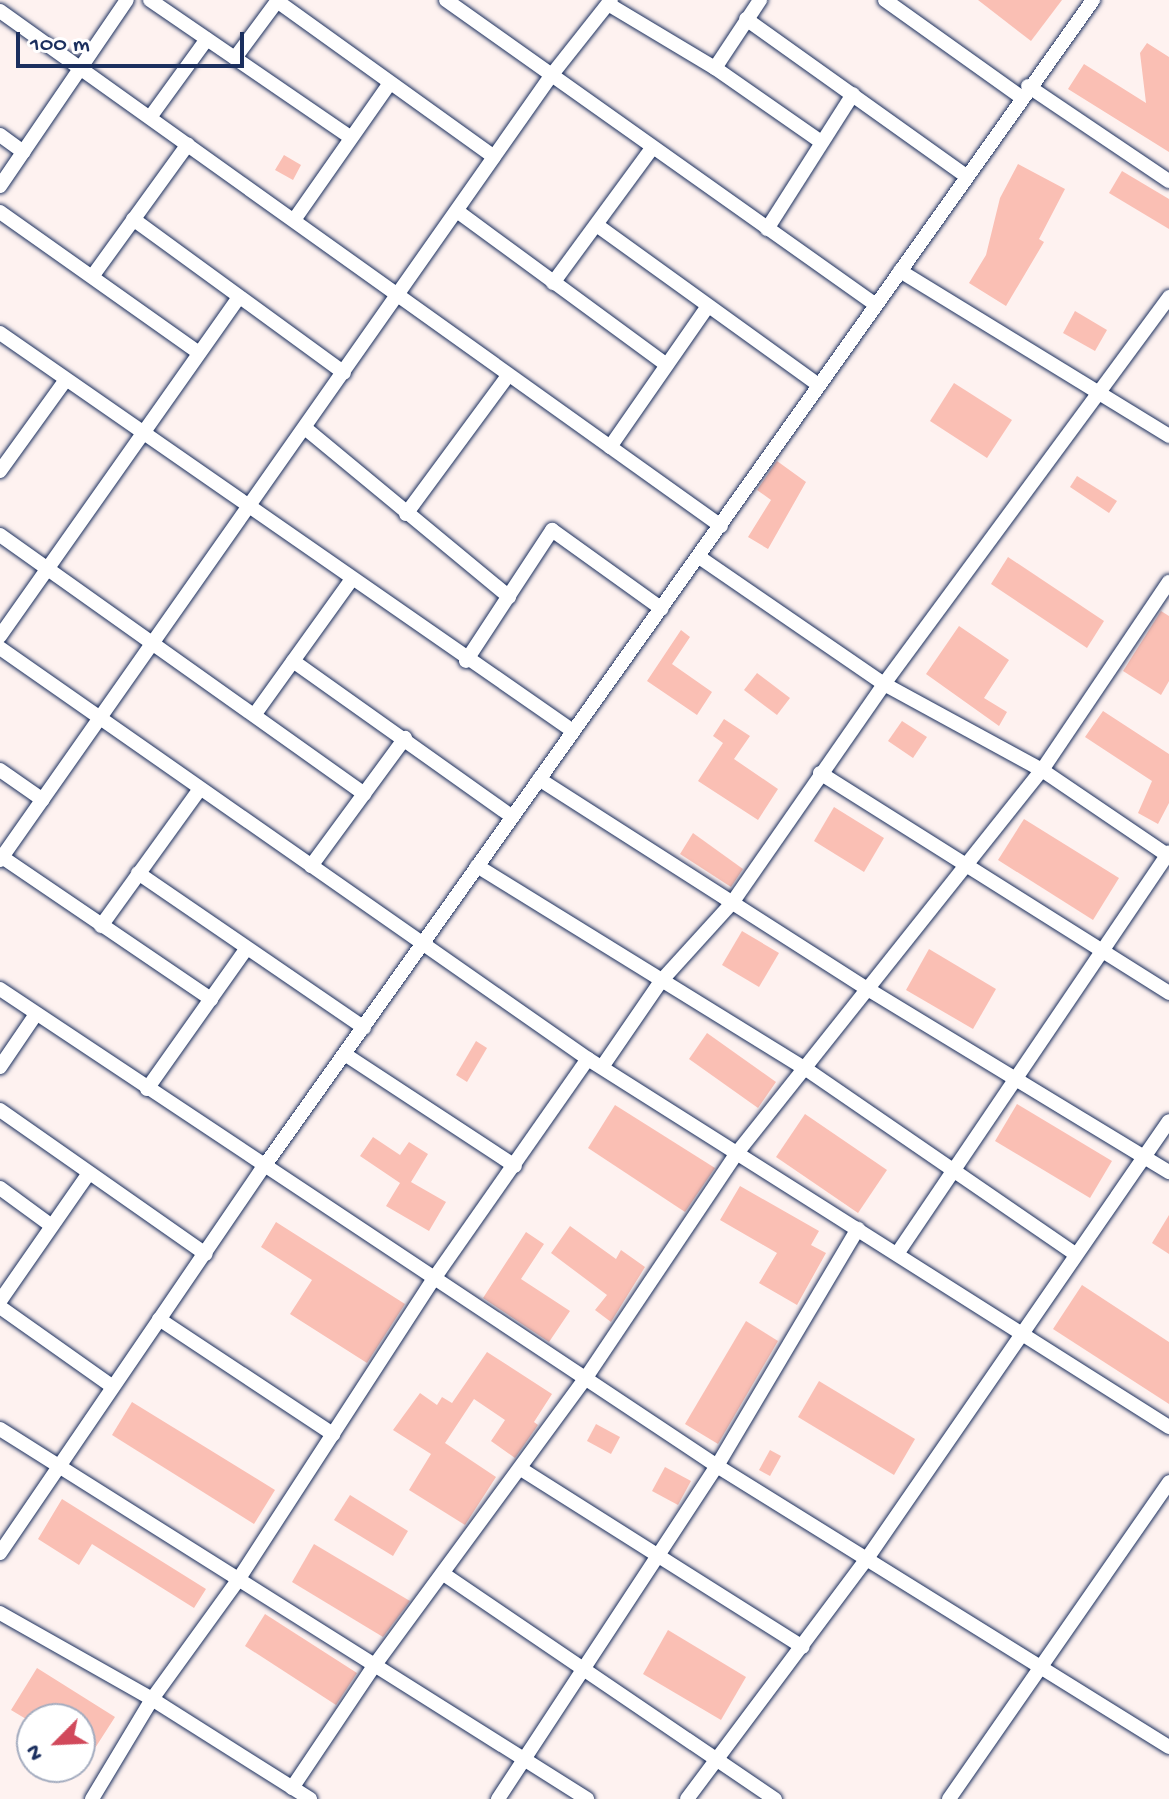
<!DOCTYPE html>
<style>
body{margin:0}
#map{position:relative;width:1169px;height:1799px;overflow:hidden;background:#fef2f0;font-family:"Gochi Hand",sans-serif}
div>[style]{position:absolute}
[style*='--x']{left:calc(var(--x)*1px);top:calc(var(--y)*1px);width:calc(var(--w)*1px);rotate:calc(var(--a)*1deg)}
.building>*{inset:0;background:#fabfb4}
.roads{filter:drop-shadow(0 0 2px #1b2f5e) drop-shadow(0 0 2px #1b2f5e)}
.street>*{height:14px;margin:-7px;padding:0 7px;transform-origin:7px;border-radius:7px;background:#fff}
span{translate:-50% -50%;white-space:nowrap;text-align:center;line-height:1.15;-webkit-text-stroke:6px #fff;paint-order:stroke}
.north{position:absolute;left:16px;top:1703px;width:80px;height:80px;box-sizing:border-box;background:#fff;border:2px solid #a4acbf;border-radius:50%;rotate:246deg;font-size:22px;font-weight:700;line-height:32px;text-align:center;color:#1b2f5e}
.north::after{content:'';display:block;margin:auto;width:28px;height:36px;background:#d1495b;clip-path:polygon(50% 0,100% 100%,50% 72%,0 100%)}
.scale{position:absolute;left:16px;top:32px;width:228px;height:36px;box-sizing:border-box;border:4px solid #1b2f5e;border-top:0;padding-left:10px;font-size:24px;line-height:28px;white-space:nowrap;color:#1b2f5e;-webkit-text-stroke:6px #fff;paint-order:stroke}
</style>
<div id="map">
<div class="building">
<div style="clip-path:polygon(978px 0,1062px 0,1031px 41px)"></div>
<div style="clip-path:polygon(1147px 43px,1169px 57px,1169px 152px,1068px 89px,1084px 64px,1146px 103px,1140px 53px)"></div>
<div style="clip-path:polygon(284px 155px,301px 165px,293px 180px,275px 170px)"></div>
<div style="clip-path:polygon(1018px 164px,1065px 189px,1039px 239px,1044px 242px,1006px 306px,969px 283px,986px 255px,1000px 198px)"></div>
<div style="clip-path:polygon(1122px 171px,1169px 199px,1169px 229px,1109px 193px)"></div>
<div style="clip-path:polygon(1075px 311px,1107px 330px,1095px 351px,1063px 333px)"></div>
<div style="clip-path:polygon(954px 383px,1012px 420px,987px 458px,930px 421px)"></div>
<div style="clip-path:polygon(777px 461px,806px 482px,768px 549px,748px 537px,771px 500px,757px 490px)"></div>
<div style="clip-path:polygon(1077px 476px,1117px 501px,1109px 513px,1070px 487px)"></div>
<div style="clip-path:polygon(1008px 557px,1104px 621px,1087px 648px,991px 584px)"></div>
<div style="clip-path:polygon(1161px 611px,1169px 616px,1169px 681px,1161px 695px,1123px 671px)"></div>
<div style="clip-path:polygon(959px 626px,1009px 660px,984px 698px,1007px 712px,999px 726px,926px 674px)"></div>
<div style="clip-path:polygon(681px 630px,690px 637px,672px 664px,712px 692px,697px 715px,647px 681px)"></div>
<div style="clip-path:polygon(757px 673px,790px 698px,777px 715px,744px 690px)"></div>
<div style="clip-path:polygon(1103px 711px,1169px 754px,1169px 803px,1158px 824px,1138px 813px,1152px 781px,1085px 737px)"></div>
<div style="clip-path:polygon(724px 719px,750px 736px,734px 759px,778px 789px,758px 820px,698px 781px,723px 743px,713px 736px)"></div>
<div style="clip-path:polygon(902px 721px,927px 737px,913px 758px,888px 741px)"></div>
<div style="clip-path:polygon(834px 807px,884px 838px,864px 872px,814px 841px)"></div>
<div style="clip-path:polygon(1024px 819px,1119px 878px,1093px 920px,998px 860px)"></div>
<div style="clip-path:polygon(693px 833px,743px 869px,731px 887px,680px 854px)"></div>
<div style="clip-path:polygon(742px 931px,779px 953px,759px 987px,722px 965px)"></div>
<div style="clip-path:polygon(929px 949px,996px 989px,973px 1029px,906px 990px)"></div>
<div style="clip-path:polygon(707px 1033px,776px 1082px,758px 1108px,689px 1059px)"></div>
<div style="clip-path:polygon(476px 1041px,487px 1048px,467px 1082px,456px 1075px)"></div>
<div style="clip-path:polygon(1017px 1104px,1112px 1161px,1090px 1198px,995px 1141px)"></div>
<div style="clip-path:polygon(615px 1105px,715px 1168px,685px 1212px,588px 1148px)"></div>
<div style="clip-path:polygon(805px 1114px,887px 1170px,858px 1213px,776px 1157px)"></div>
<div style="clip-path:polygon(373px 1137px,400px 1155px,409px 1142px,428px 1154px,411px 1182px,446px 1202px,429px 1231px,386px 1206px,400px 1183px,360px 1156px)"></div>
<div style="clip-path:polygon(740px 1186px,819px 1231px,811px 1245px,826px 1253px,797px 1305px,759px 1283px,777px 1253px,720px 1220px)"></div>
<div style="clip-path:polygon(1169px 1215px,1169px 1254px,1152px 1243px)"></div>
<div style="clip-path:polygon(276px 1222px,405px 1304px,367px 1363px,290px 1314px,312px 1280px,261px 1247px)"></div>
<div style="clip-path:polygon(570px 1226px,616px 1259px,621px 1250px,645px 1267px,611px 1322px,595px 1310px,607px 1295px,551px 1253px)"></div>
<div style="clip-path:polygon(526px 1232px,544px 1244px,521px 1279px,570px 1311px,549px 1342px,483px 1298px)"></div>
<div style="clip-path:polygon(1082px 1285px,1169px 1342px,1169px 1404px,1053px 1329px)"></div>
<div style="clip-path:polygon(746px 1321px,778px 1341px,718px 1444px,685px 1424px)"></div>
<div style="clip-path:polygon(487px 1352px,552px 1394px,534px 1422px,538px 1425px,515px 1458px,491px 1441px,505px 1420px,474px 1399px,445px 1443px,496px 1477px,465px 1525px,409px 1490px,431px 1454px,393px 1430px,420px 1393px,437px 1405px,442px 1397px,452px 1403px)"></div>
<div style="clip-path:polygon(819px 1381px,915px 1439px,894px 1475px,798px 1417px)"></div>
<div style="clip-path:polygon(132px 1402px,275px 1490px,254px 1524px,112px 1435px)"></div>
<div style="clip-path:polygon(596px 1424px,620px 1437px,611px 1454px,587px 1441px)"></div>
<div style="clip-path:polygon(770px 1450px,781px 1456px,770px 1476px,759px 1470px)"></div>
<div style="clip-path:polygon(665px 1467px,691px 1481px,678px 1505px,652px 1491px)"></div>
<div style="clip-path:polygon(350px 1495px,408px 1531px,393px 1556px,334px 1520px)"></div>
<div style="clip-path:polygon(62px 1499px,206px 1589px,194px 1608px,92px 1544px,79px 1565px,38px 1539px)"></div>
<div style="clip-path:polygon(314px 1544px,410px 1601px,383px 1637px,292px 1582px)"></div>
<div style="clip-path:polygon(265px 1614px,357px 1673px,336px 1705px,245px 1646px)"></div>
<div style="clip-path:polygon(668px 1630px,746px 1677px,721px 1720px,643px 1674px)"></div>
<div style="clip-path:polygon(37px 1668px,115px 1717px,88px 1759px,80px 1753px,80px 1719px,26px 1719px,11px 1710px)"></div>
</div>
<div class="roads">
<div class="street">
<div style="--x:150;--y:0;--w:242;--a:34.4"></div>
<div style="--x:446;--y:0;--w:527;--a:35.35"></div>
<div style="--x:885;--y:0;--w:167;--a:35.5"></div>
<div style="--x:277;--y:1;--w:267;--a:35.7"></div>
<div style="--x:608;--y:4;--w:125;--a:30.9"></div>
<div style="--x:715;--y:68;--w:129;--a:34.9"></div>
<div style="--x:0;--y:11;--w:886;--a:35.54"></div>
<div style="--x:746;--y:19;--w:269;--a:35.5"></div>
<div style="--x:235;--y:58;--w:72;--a:-53.4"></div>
<div style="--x:715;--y:68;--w:82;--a:-56.5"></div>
<div style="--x:1028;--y:86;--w:170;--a:34"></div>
<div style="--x:151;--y:116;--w:95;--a:-54"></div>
<div style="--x:0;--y:135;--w:29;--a:36"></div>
<div style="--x:0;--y:186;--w:225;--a:-55.7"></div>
<div style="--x:457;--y:211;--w:260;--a:36.3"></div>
<div style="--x:0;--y:212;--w:242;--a:35.3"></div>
<div style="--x:133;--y:219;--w:261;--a:36.1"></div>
<div style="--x:294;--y:220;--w:167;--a:-55"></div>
<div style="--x:598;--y:226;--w:270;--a:35.8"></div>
<div style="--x:767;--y:229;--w:160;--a:-57.5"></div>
<div style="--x:900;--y:271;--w:316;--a:31.5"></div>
<div style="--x:94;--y:274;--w:160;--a:-54.1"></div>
<div style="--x:553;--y:283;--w:167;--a:-53.7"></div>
<div style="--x:0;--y:333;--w:698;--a:34.78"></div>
<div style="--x:305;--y:428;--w:265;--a:39.6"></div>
<div style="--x:610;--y:447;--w:168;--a:-55.2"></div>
<div style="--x:0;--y:471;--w:111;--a:-54.2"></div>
<div style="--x:406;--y:514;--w:170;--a:-53.6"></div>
<div style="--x:0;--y:535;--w:447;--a:35.4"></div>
<div style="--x:699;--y:557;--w:224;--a:34.5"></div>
<div style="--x:884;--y:684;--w:180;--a:28.6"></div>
<div style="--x:1042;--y:770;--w:151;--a:34.2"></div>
<div style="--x:0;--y:636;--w:413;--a:-54.8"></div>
<div style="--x:0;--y:648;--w:717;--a:34.95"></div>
<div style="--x:588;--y:1059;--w:688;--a:32.35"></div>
<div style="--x:293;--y:661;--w:267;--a:35.4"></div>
<div style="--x:466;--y:661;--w:157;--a:-56.7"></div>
<div style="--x:552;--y:530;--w:135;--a:35.7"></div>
<div style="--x:255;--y:714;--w:166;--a:-54.3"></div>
<div style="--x:0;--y:770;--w:52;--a:34.9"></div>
<div style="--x:820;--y:773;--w:413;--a:32.2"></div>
<div style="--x:539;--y:779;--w:394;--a:32.6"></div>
<div style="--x:871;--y:991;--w:349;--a:31.3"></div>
<div style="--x:2;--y:857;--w:253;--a:34.2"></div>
<div style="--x:0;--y:860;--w:957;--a:-54.91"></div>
<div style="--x:550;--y:77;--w:98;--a:-51.6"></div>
<div style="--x:311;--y:866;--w:159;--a:-53.7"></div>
<div style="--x:477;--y:866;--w:383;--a:31.7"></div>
<div style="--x:803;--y:1067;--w:329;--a:34.5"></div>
<div style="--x:138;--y:873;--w:274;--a:34.4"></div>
<div style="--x:101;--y:926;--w:168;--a:-54.2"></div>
<div style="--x:0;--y:989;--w:861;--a:33.63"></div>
<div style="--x:717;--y:1466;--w:532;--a:31.87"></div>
<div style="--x:346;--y:1055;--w:202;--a:33.3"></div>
<div style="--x:0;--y:1067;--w:64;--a:-55.8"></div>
<div style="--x:602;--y:1067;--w:104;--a:-55.5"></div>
<div style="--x:661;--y:981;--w:105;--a:-47.7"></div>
<div style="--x:732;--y:903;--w:267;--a:-55.2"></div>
<div style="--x:884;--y:684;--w:481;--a:-53.6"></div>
<div style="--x:147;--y:1089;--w:171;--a:-54.7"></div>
<div style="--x:0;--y:1110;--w:251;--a:35"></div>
<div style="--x:0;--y:1188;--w:64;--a:36.2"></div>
<div style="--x:897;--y:1254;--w:485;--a:-55.9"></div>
<div style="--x:0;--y:1301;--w:156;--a:-55.2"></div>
<div style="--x:0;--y:1307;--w:135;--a:35.3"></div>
<div style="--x:159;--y:1319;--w:209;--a:33.5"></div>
<div style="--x:0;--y:1429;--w:694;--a:32.22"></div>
<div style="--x:521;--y:1469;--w:333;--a:32.3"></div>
<div style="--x:0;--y:1553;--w:466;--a:-55.7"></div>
<div style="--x:263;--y:1168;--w:1433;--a:-54.6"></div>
<div style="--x:445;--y:1575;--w:399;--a:34.2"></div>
<div style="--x:0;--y:1613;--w:175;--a:29.5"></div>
<div style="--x:152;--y:1699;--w:187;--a:32.3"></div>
<div style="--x:292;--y:1788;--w:147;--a:-56.1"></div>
<div style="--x:374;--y:1666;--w:356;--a:-53.7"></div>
<div style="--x:585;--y:1379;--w:272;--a:-56.1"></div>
<div style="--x:737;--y:1153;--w:490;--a:-51.5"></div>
<div style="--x:1042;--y:770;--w:227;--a:-56"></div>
<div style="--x:92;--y:1799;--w:117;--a:-59"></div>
<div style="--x:152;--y:1699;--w:147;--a:-54.1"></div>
<div style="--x:238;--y:1580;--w:358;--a:-57"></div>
<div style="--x:433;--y:1280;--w:270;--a:-55"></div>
<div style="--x:498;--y:1799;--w:399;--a:-56.7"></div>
<div style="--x:717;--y:1466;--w:276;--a:-59.3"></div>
<div style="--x:687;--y:1799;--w:299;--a:-53.2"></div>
<div style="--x:866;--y:1560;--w:533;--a:-55.39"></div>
<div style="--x:949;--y:1799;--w:386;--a:-55.2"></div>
</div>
</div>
<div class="north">N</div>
<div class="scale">100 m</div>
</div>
